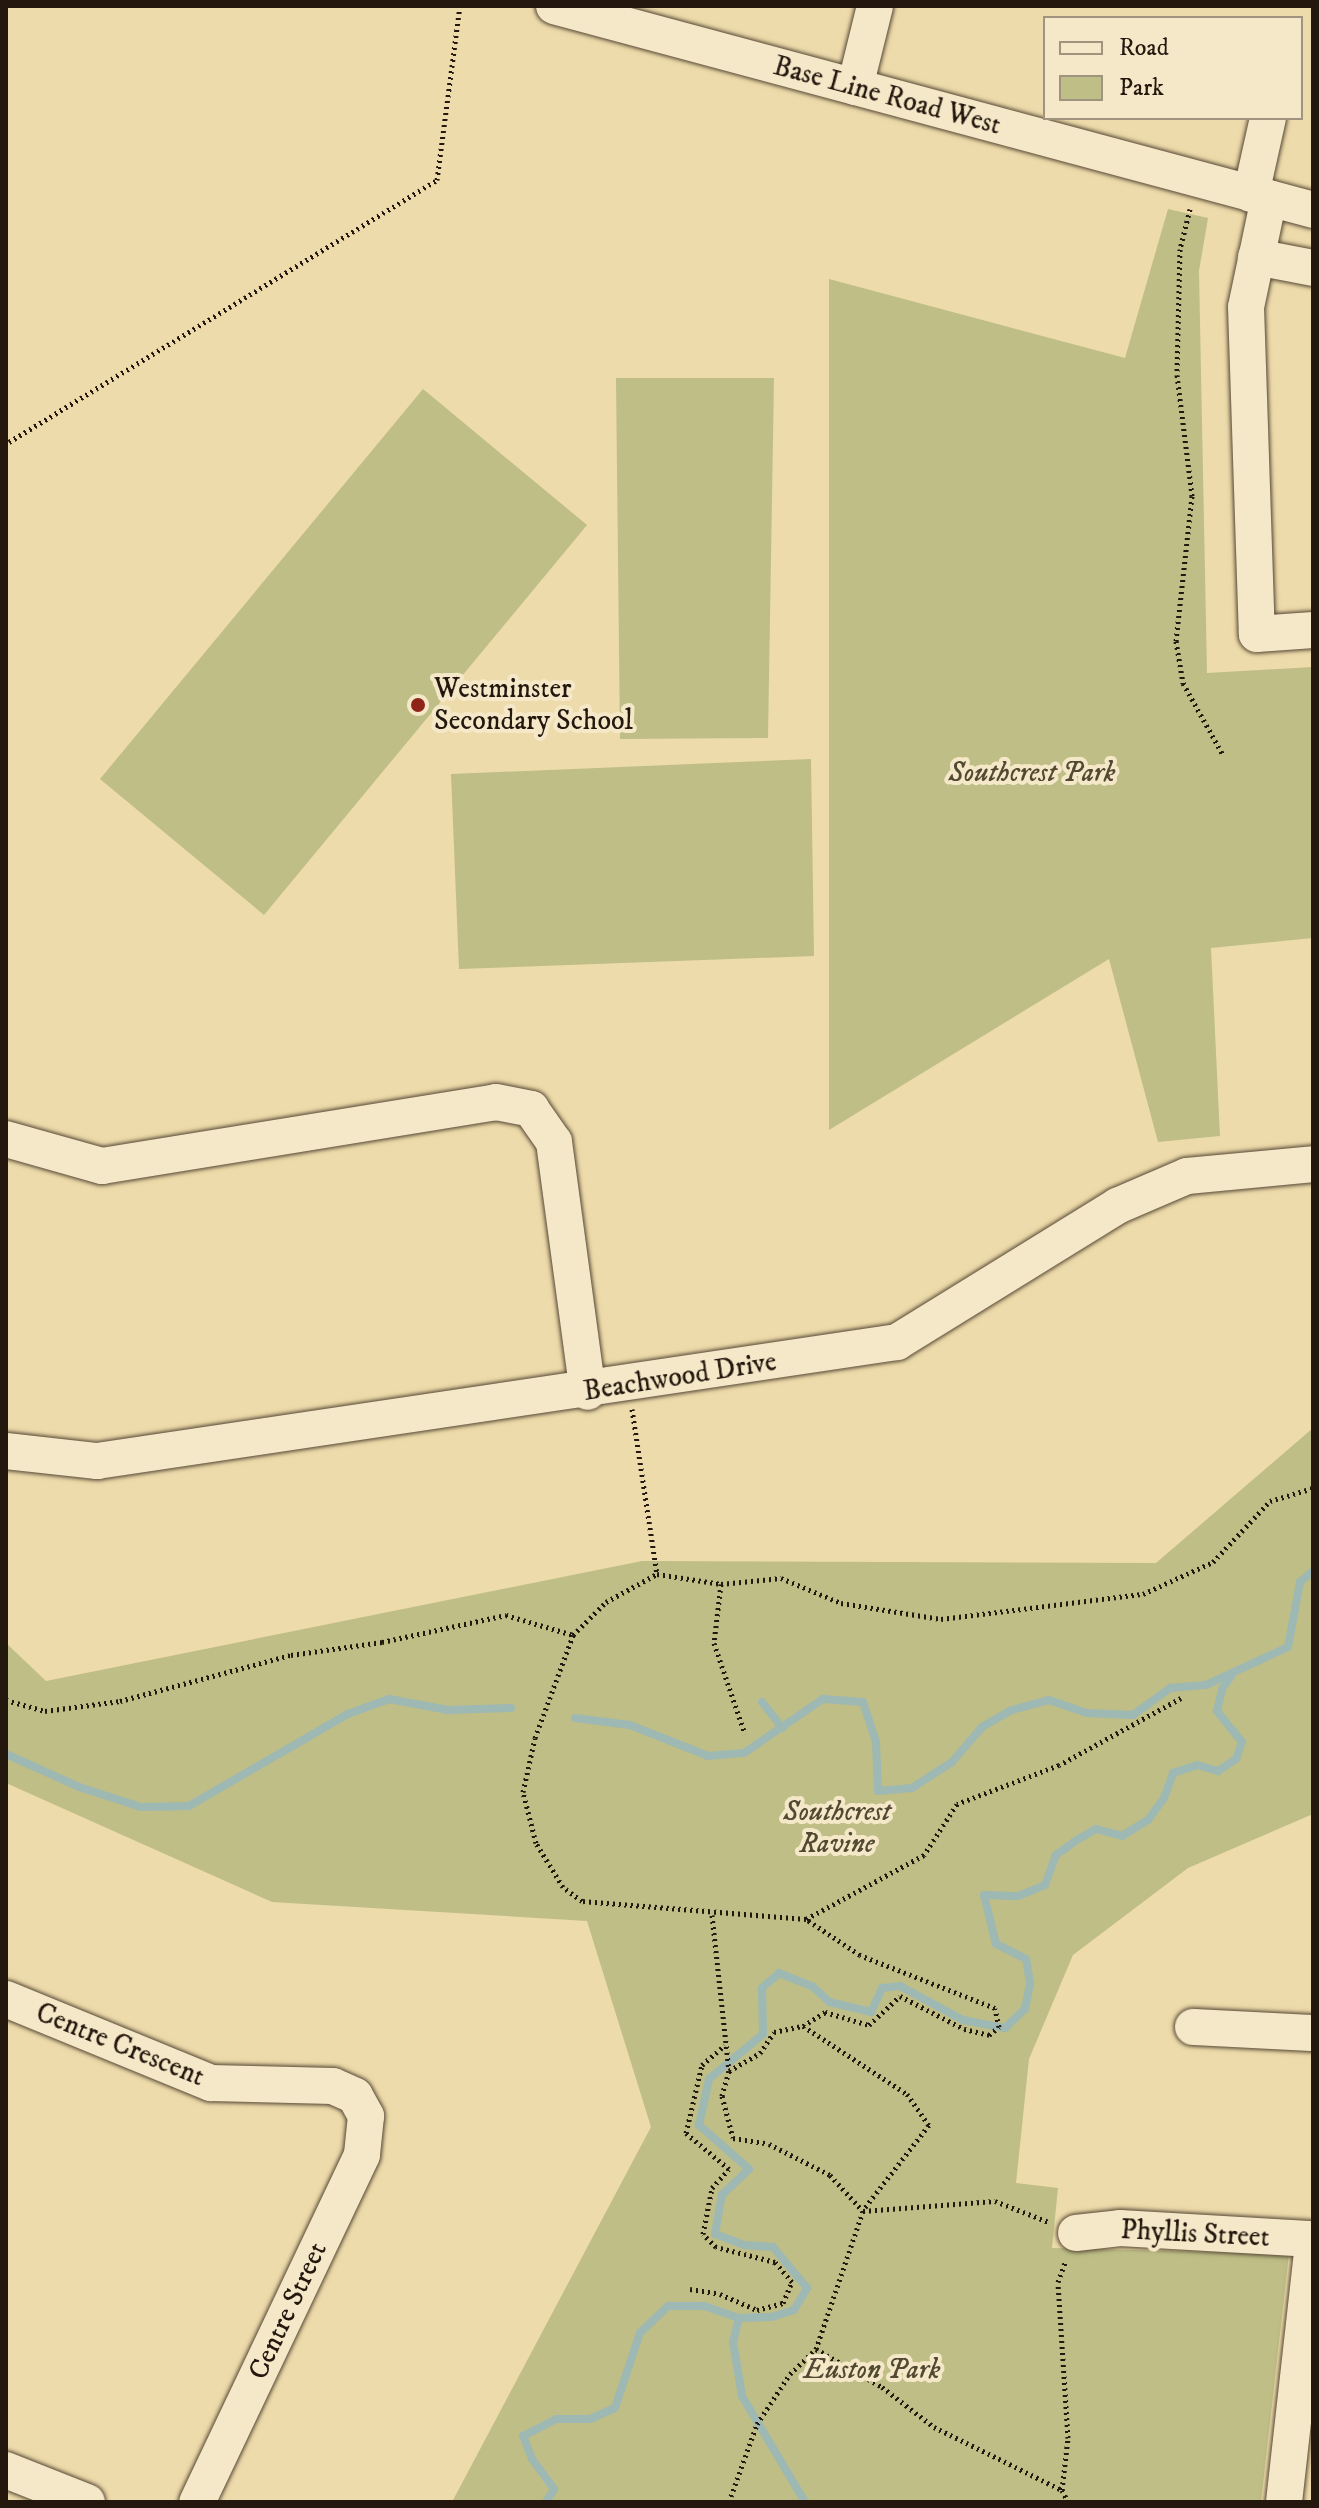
<!DOCTYPE html>
<style>
body{margin:0}
#map{position:relative;width:1319px;height:2508px;overflow:hidden;background:#eedbab;font-family:"IM FELL DW Pica",serif}
div>[style]{position:absolute}
[style*='--x']{left:calc(var(--x)*1px);top:calc(var(--y)*1px);width:calc(var(--w)*1px);rotate:calc(var(--a)*1deg)}
.green>*{inset:0;background:#bebe86}
.stream>*{height:8px;margin:-4px;padding:0 4px;transform-origin:4px;border-radius:4px;background:#9eb8b4}
.path>*{height:5px;margin-top:-2.5px;transform-origin:0;background:repeating-linear-gradient(90deg,#23170e 0 2px,transparent 0 6px)}
.roads{filter:drop-shadow(0 0 2px #564835) drop-shadow(0 0 2px #564835)}
.minor>*{height:36px;margin:-18px;padding:0 18px;transform-origin:18px;border-radius:18px;background:#f4e8c8}
.dots>*{width:22px;height:22px;translate:-50% -50%;box-sizing:border-box;border:4px solid #f4e8c8;border-radius:50%}
span{translate:-50% -50%;white-space:nowrap;text-align:center;line-height:1.15;-webkit-text-stroke:8px #f4e8c8;paint-order:stroke}
.street-label{font-size:28px;color:#23170e}
.poi-label{font-size:28px;color:#23170e}
.left{translate:0 -50%;text-align:left}
.park-label{font-size:28px;color:#524932;font-style:italic}
.frame{position:absolute;inset:0;border:8px solid #23170e;pointer-events:none}
.legend{position:absolute;left:1043px;top:16px;width:260px;height:104px;box-sizing:border-box;background:#f4e8c8;border:2px solid #a0947e;margin:0;padding:10px 14px;list-style:none;font-size:24px;color:#23170e}
.legend li{display:flex;align-items:center;gap:16px;height:40px}
.legend b{width:40px;border:2px solid #a0947e}
</style>
<div id="map">
<div class="green">
<div style="clip-path:polygon(1168px 209px,1208px 218px,1199px 271px,1207px 673px,1313px 667px,1313px 938px,1211px 948px,1220px 1136px,1158px 1142px,1109px 959px,829px 1130px,829px 279px,1125px 358px)"></div>
<div style="clip-path:polygon(616px 378px,774px 378px,768px 738px,620px 739px)"></div>
<div style="clip-path:polygon(423px 389px,587px 525px,264px 915px,100px 779px)"></div>
<div style="clip-path:polygon(811px 759px,814px 956px,459px 969px,451px 774px)"></div>
<div style="clip-path:polygon(1313px 1428px,1313px 1814px,1188px 1868px,1073px 1955px,1029px 2059px,1016px 2183px,1058px 2188px,1052px 2248px,1289px 2254px,1261px 2502px,452px 2502px,651px 2127px,587px 1921px,272px 1902px,6px 1783px,6px 1643px,46px 1681px,642px 1561px,1156px 1563px)"></div>
</div>
<div class="stream">
<div style="--x:762;--y:1702;--w:33;--a:52"></div>
<div style="--x:575;--y:1718;--w:55;--a:7.3"></div>
<div style="--x:630;--y:1725;--w:84;--a:21.7"></div>
<div style="--x:708;--y:1756;--w:36;--a:-5"></div>
<div style="--x:744;--y:1753;--w:96;--a:-34.4"></div>
<div style="--x:823;--y:1699;--w:40;--a:4.3"></div>
<div style="--x:863;--y:1702;--w:42;--a:72"></div>
<div style="--x:876;--y:1742;--w:49;--a:87.7"></div>
<div style="--x:878;--y:1791;--w:34;--a:-5"></div>
<div style="--x:912;--y:1788;--w:48;--a:-33"></div>
<div style="--x:952;--y:1762;--w:46;--a:-49.4"></div>
<div style="--x:982;--y:1727;--w:34;--a:-30"></div>
<div style="--x:1012;--y:1710;--w:38;--a:-15"></div>
<div style="--x:1049;--y:1700;--w:40;--a:18.9"></div>
<div style="--x:1087;--y:1713;--w:46;--a:2.5"></div>
<div style="--x:1133;--y:1715;--w:46;--a:-36.1"></div>
<div style="--x:1170;--y:1688;--w:36;--a:-5"></div>
<div style="--x:1206;--y:1685;--w:90;--a:-24.9"></div>
<div style="--x:1288;--y:1647;--w:66;--a:-79.5"></div>
<div style="--x:1300;--y:1582;--w:17;--a:-40"></div>
<div style="--x:6;--y:1754;--w:80;--a:24.3"></div>
<div style="--x:79;--y:1787;--w:65;--a:17.9"></div>
<div style="--x:141;--y:1807;--w:48;--a:-1.2"></div>
<div style="--x:189;--y:1806;--w:184;--a:-30.1"></div>
<div style="--x:348;--y:1714;--w:44;--a:-20.1"></div>
<div style="--x:389;--y:1699;--w:60;--a:10.6"></div>
<div style="--x:448;--y:1710;--w:63;--a:-1.8"></div>
<div style="--x:739;--y:2318;--w:25;--a:104"></div>
<div style="--x:733;--y:2342;--w:55;--a:80.5"></div>
<div style="--x:742;--y:2396;--w:123;--a:59.3"></div>
<div style="--x:546;--y:2502;--w:15;--a:-58"></div>
<div style="--x:554;--y:2489;--w:37;--a:-126"></div>
<div style="--x:532;--y:2459;--w:25;--a:-111"></div>
<div style="--x:523;--y:2436;--w:37;--a:-27"></div>
<div style="--x:556;--y:2419;--w:34;--a:0"></div>
<div style="--x:590;--y:2419;--w:27;--a:-24"></div>
<div style="--x:615;--y:2408;--w:79;--a:-71.6"></div>
<div style="--x:640;--y:2333;--w:39;--a:-44"></div>
<div style="--x:668;--y:2306;--w:36;--a:0"></div>
<div style="--x:704;--y:2306;--w:37;--a:19"></div>
<div style="--x:739;--y:2318;--w:33;--a:-2"></div>
<div style="--x:772;--y:2317;--w:23;--a:-18"></div>
<div style="--x:794;--y:2310;--w:26;--a:-59"></div>
<div style="--x:807;--y:2288;--w:53;--a:-129.7"></div>
<div style="--x:773;--y:2247;--w:29;--a:-176"></div>
<div style="--x:744;--y:2245;--w:31;--a:-159"></div>
<div style="--x:715;--y:2234;--w:40;--a:-80"></div>
<div style="--x:722;--y:2195;--w:37;--a:-44"></div>
<div style="--x:749;--y:2169;--w:67;--a:-138.7"></div>
<div style="--x:699;--y:2125;--w:47;--a:-77.7"></div>
<div style="--x:709;--y:2079;--w:70;--a:-39.8"></div>
<div style="--x:763;--y:2034;--w:46;--a:-91.2"></div>
<div style="--x:762;--y:1988;--w:23;--a:-41"></div>
<div style="--x:779;--y:1973;--w:35;--a:22"></div>
<div style="--x:812;--y:1986;--w:23;--a:43"></div>
<div style="--x:829;--y:2002;--w:43;--a:13.4"></div>
<div style="--x:871;--y:2012;--w:26;--a:-65"></div>
<div style="--x:882;--y:1988;--w:18;--a:-6"></div>
<div style="--x:900;--y:1986;--w:72;--a:28.4"></div>
<div style="--x:963;--y:2020;--w:43;--a:10.8"></div>
<div style="--x:1005;--y:2028;--w:28;--a:-44"></div>
<div style="--x:1025;--y:2009;--w:26;--a:-79"></div>
<div style="--x:1030;--y:1983;--w:24;--a:-99"></div>
<div style="--x:1026;--y:1959;--w:34;--a:-153"></div>
<div style="--x:996;--y:1944;--w:50;--a:-103.8"></div>
<div style="--x:984;--y:1895;--w:34;--a:2"></div>
<div style="--x:1018;--y:1896;--w:29;--a:-22"></div>
<div style="--x:1045;--y:1885;--w:32;--a:-70"></div>
<div style="--x:1056;--y:1855;--w:24;--a:-36"></div>
<div style="--x:1075;--y:1841;--w:24;--a:-30"></div>
<div style="--x:1096;--y:1829;--w:27;--a:15"></div>
<div style="--x:1122;--y:1836;--w:31;--a:-32"></div>
<div style="--x:1148;--y:1820;--w:27;--a:-54"></div>
<div style="--x:1164;--y:1798;--w:27;--a:-70"></div>
<div style="--x:1173;--y:1773;--w:25;--a:-18"></div>
<div style="--x:1197;--y:1765;--w:22;--a:16"></div>
<div style="--x:1218;--y:1771;--w:22;--a:-34"></div>
<div style="--x:1236;--y:1759;--w:18;--a:-71"></div>
<div style="--x:1242;--y:1742;--w:40;--a:-129"></div>
<div style="--x:1217;--y:1711;--w:23;--a:-77"></div>
<div style="--x:1222;--y:1689;--w:16;--a:-55"></div>
</div>
<div class="path">
<div style="--x:1190;--y:209;--w:41;--a:104"></div>
<div style="--x:1180;--y:249;--w:126;--a:91.4"></div>
<div style="--x:1177;--y:375;--w:122;--a:82.9"></div>
<div style="--x:1192;--y:496;--w:146;--a:96.3"></div>
<div style="--x:1176;--y:641;--w:43;--a:80.5"></div>
<div style="--x:1183;--y:683;--w:82;--a:60.9"></div>
<div style="--x:9;--y:442;--w:502;--a:-31.47"></div>
<div style="--x:437;--y:180;--w:176;--a:-82.5"></div>
<div style="--x:632;--y:1409;--w:167;--a:81.4"></div>
<div style="--x:721;--y:1584;--w:59;--a:96.8"></div>
<div style="--x:714;--y:1643;--w:96;--a:71.2"></div>
<div style="--x:1181;--y:1698;--w:139;--a:151.2"></div>
<div style="--x:1059;--y:1765;--w:109;--a:159.1"></div>
<div style="--x:957;--y:1804;--w:61;--a:122.9"></div>
<div style="--x:924;--y:1855;--w:134;--a:151.5"></div>
<div style="--x:806;--y:1919;--w:225;--a:-175.4"></div>
<div style="--x:582;--y:1901;--w:24;--a:-144"></div>
<div style="--x:563;--y:1887;--w:52;--a:-121.5"></div>
<div style="--x:536;--y:1843;--w:53;--a:-104.3"></div>
<div style="--x:523;--y:1792;--w:55;--a:-77.5"></div>
<div style="--x:535;--y:1738;--w:110;--a:-69.7"></div>
<div style="--x:573;--y:1635;--w:47;--a:-45"></div>
<div style="--x:606;--y:1602;--w:58;--a:-28.8"></div>
<div style="--x:657;--y:1574;--w:65;--a:8.9"></div>
<div style="--x:721;--y:1584;--w:60;--a:-5.7"></div>
<div style="--x:781;--y:1578;--w:65;--a:22.6"></div>
<div style="--x:841;--y:1603;--w:101;--a:9.1"></div>
<div style="--x:941;--y:1619;--w:204;--a:-7.1"></div>
<div style="--x:1143;--y:1594;--w:77;--a:-24.6"></div>
<div style="--x:1213;--y:1562;--w:83;--a:-46.9"></div>
<div style="--x:1270;--y:1501;--w:45;--a:-16.8"></div>
<div style="--x:6;--y:1700;--w:41;--a:15.8"></div>
<div style="--x:45;--y:1711;--w:76;--a:-7.6"></div>
<div style="--x:120;--y:1701;--w:177;--a:-15.1"></div>
<div style="--x:291;--y:1655;--w:92;--a:-8.1"></div>
<div style="--x:382;--y:1642;--w:127;--a:-12.3"></div>
<div style="--x:506;--y:1615;--w:70;--a:16.6"></div>
<div style="--x:712;--y:1915;--w:157;--a:83.8"></div>
<div style="--x:729;--y:2071;--w:26;--a:106"></div>
<div style="--x:722;--y:2096;--w:43;--a:75.3"></div>
<div style="--x:733;--y:2138;--w:36;--a:9"></div>
<div style="--x:769;--y:2144;--w:68;--a:26.9"></div>
<div style="--x:830;--y:2175;--w:49;--a:47.5"></div>
<div style="--x:863;--y:2211;--w:146;--a:108.8"></div>
<div style="--x:816;--y:2349;--w:76;--a:29.9"></div>
<div style="--x:882;--y:2387;--w:66;--a:37.6"></div>
<div style="--x:934;--y:2427;--w:143;--a:26.2"></div>
<div style="--x:1062;--y:2490;--w:13;--a:63"></div>
<div style="--x:803;--y:2026;--w:26;--a:-32"></div>
<div style="--x:825;--y:2012;--w:46;--a:16.5"></div>
<div style="--x:869;--y:2025;--w:42;--a:-43.1"></div>
<div style="--x:900;--y:1996;--w:72;--a:27.3"></div>
<div style="--x:964;--y:2029;--w:26;--a:13"></div>
<div style="--x:989;--y:2035;--w:13;--a:-39"></div>
<div style="--x:999;--y:2027;--w:19;--a:-102"></div>
<div style="--x:995;--y:2008;--w:145;--a:-158.6"></div>
<div style="--x:860;--y:1955;--w:65;--a:-146.3"></div>
<div style="--x:729;--y:2071;--w:36;--a:-30"></div>
<div style="--x:760;--y:2053;--w:25;--a:-56"></div>
<div style="--x:774;--y:2032;--w:30;--a:-12"></div>
<div style="--x:803;--y:2026;--w:124;--a:33.2"></div>
<div style="--x:907;--y:2094;--w:38;--a:55"></div>
<div style="--x:929;--y:2125;--w:108;--a:127.8"></div>
<div style="--x:863;--y:2211;--w:132;--a:-4.3"></div>
<div style="--x:995;--y:2201;--w:58;--a:21.3"></div>
<div style="--x:690;--y:2289;--w:30;--a:9"></div>
<div style="--x:720;--y:2294;--w:40;--a:23.4"></div>
<div style="--x:757;--y:2310;--w:27;--a:-15"></div>
<div style="--x:783;--y:2303;--w:23;--a:-67"></div>
<div style="--x:792;--y:2282;--w:26;--a:-130"></div>
<div style="--x:775;--y:2262;--w:61;--a:-165.7"></div>
<div style="--x:716;--y:2247;--w:18;--a:-135"></div>
<div style="--x:703;--y:2234;--w:47;--a:-78.9"></div>
<div style="--x:712;--y:2188;--w:25;--a:-48"></div>
<div style="--x:729;--y:2169;--w:56;--a:-140.1"></div>
<div style="--x:686;--y:2133;--w:70;--a:-76.8"></div>
<div style="--x:702;--y:2065;--w:30;--a:-41"></div>
<div style="--x:1062;--y:2490;--w:52;--a:-83.4"></div>
<div style="--x:1068;--y:2438;--w:156;--a:-93.7"></div>
<div style="--x:1058;--y:2282;--w:23;--a:-70"></div>
<div style="--x:729;--y:2502;--w:83;--a:-70.3"></div>
<div style="--x:757;--y:2424;--w:60;--a:-56.6"></div>
<div style="--x:790;--y:2374;--w:36;--a:-44"></div>
</div>
<div class="roads">
<div class="minor">
<div style="--x:554;--y:6;--w:786;--a:15.04"></div>
<div style="--x:855;--y:87;--w:83;--a:-76.1"></div>
<div style="--x:1251;--y:194;--w:78;--a:-77.4"></div>
<div style="--x:1269;--y:198;--w:111;--a:101.9"></div>
<div style="--x:1246;--y:307;--w:327;--a:88.1"></div>
<div style="--x:1257;--y:634;--w:56;--a:-4.1"></div>
<div style="--x:1256;--y:257;--w:58;--a:10.9"></div>
<div style="--x:6;--y:1139;--w:100;--a:15.7"></div>
<div style="--x:102;--y:1166;--w:399;--a:-9.2"></div>
<div style="--x:496;--y:1102;--w:36;--a:11"></div>
<div style="--x:531;--y:1109;--w:40;--a:55.1"></div>
<div style="--x:554;--y:1142;--w:252;--a:82.3"></div>
<div style="--x:6;--y:1451;--w:92;--a:6.3"></div>
<div style="--x:97;--y:1461;--w:809;--a:-8.46"></div>
<div style="--x:897;--y:1342;--w:259;--a:-31.7"></div>
<div style="--x:1117;--y:1206;--w:76;--a:-23.2"></div>
<div style="--x:1187;--y:1176;--w:127;--a:-5.4"></div>
<div style="--x:6;--y:1999;--w:222;--a:22.3"></div>
<div style="--x:211;--y:2083;--w:122;--a:1.4"></div>
<div style="--x:333;--y:2086;--w:24;--a:24"></div>
<div style="--x:355;--y:2096;--w:23;--a:61"></div>
<div style="--x:366;--y:2116;--w:39;--a:96"></div>
<div style="--x:362;--y:2155;--w:384;--a:115.4"></div>
<div style="--x:1193;--y:2027;--w:120;--a:2.9"></div>
<div style="--x:1076;--y:2233;--w:44;--a:-6.5"></div>
<div style="--x:1120;--y:2228;--w:193;--a:3.3"></div>
<div style="--x:6;--y:2470;--w:87;--a:21.6"></div>
<div style="--x:1284;--y:2502;--w:260;--a:-83.6"></div>
</div>
</div>
<div class="dots">
<div style="left:418px;top:705px;background:#8f2418"></div>
</div>
<div class="street-label">
<span style="left:887px;top:96px;rotate:15deg">Base Line Road West</span>
<span style="left:680px;top:1377px;rotate:-9deg">Beachwood Drive</span>
<span style="left:120px;top:2045px;rotate:22deg">Centre Crescent</span>
<span style="left:1195px;top:2234px;rotate:3deg">Phyllis Street</span>
<span style="left:288px;top:2311px;rotate:-65deg">Centre Street</span>
</div>
<div class="poi-label">
<span class="left" style="left:434px;top:705px">Westminster<br>Secondary School</span>
</div>
<div class="park-label">
<span style="left:1032px;top:773px">Southcrest Park</span>
<span style="left:837px;top:1828px">Southcrest<br>Ravine</span>
<span style="left:872px;top:2370px">Euston Park</span>
</div>
<div class="frame"></div>
<ul class="legend">
<li><b style="height:10px;background:#f4e8c8"></b>Road</li>
<li><b style="height:22px;background:#bebe86"></b>Park</li>
</ul>
</div>
